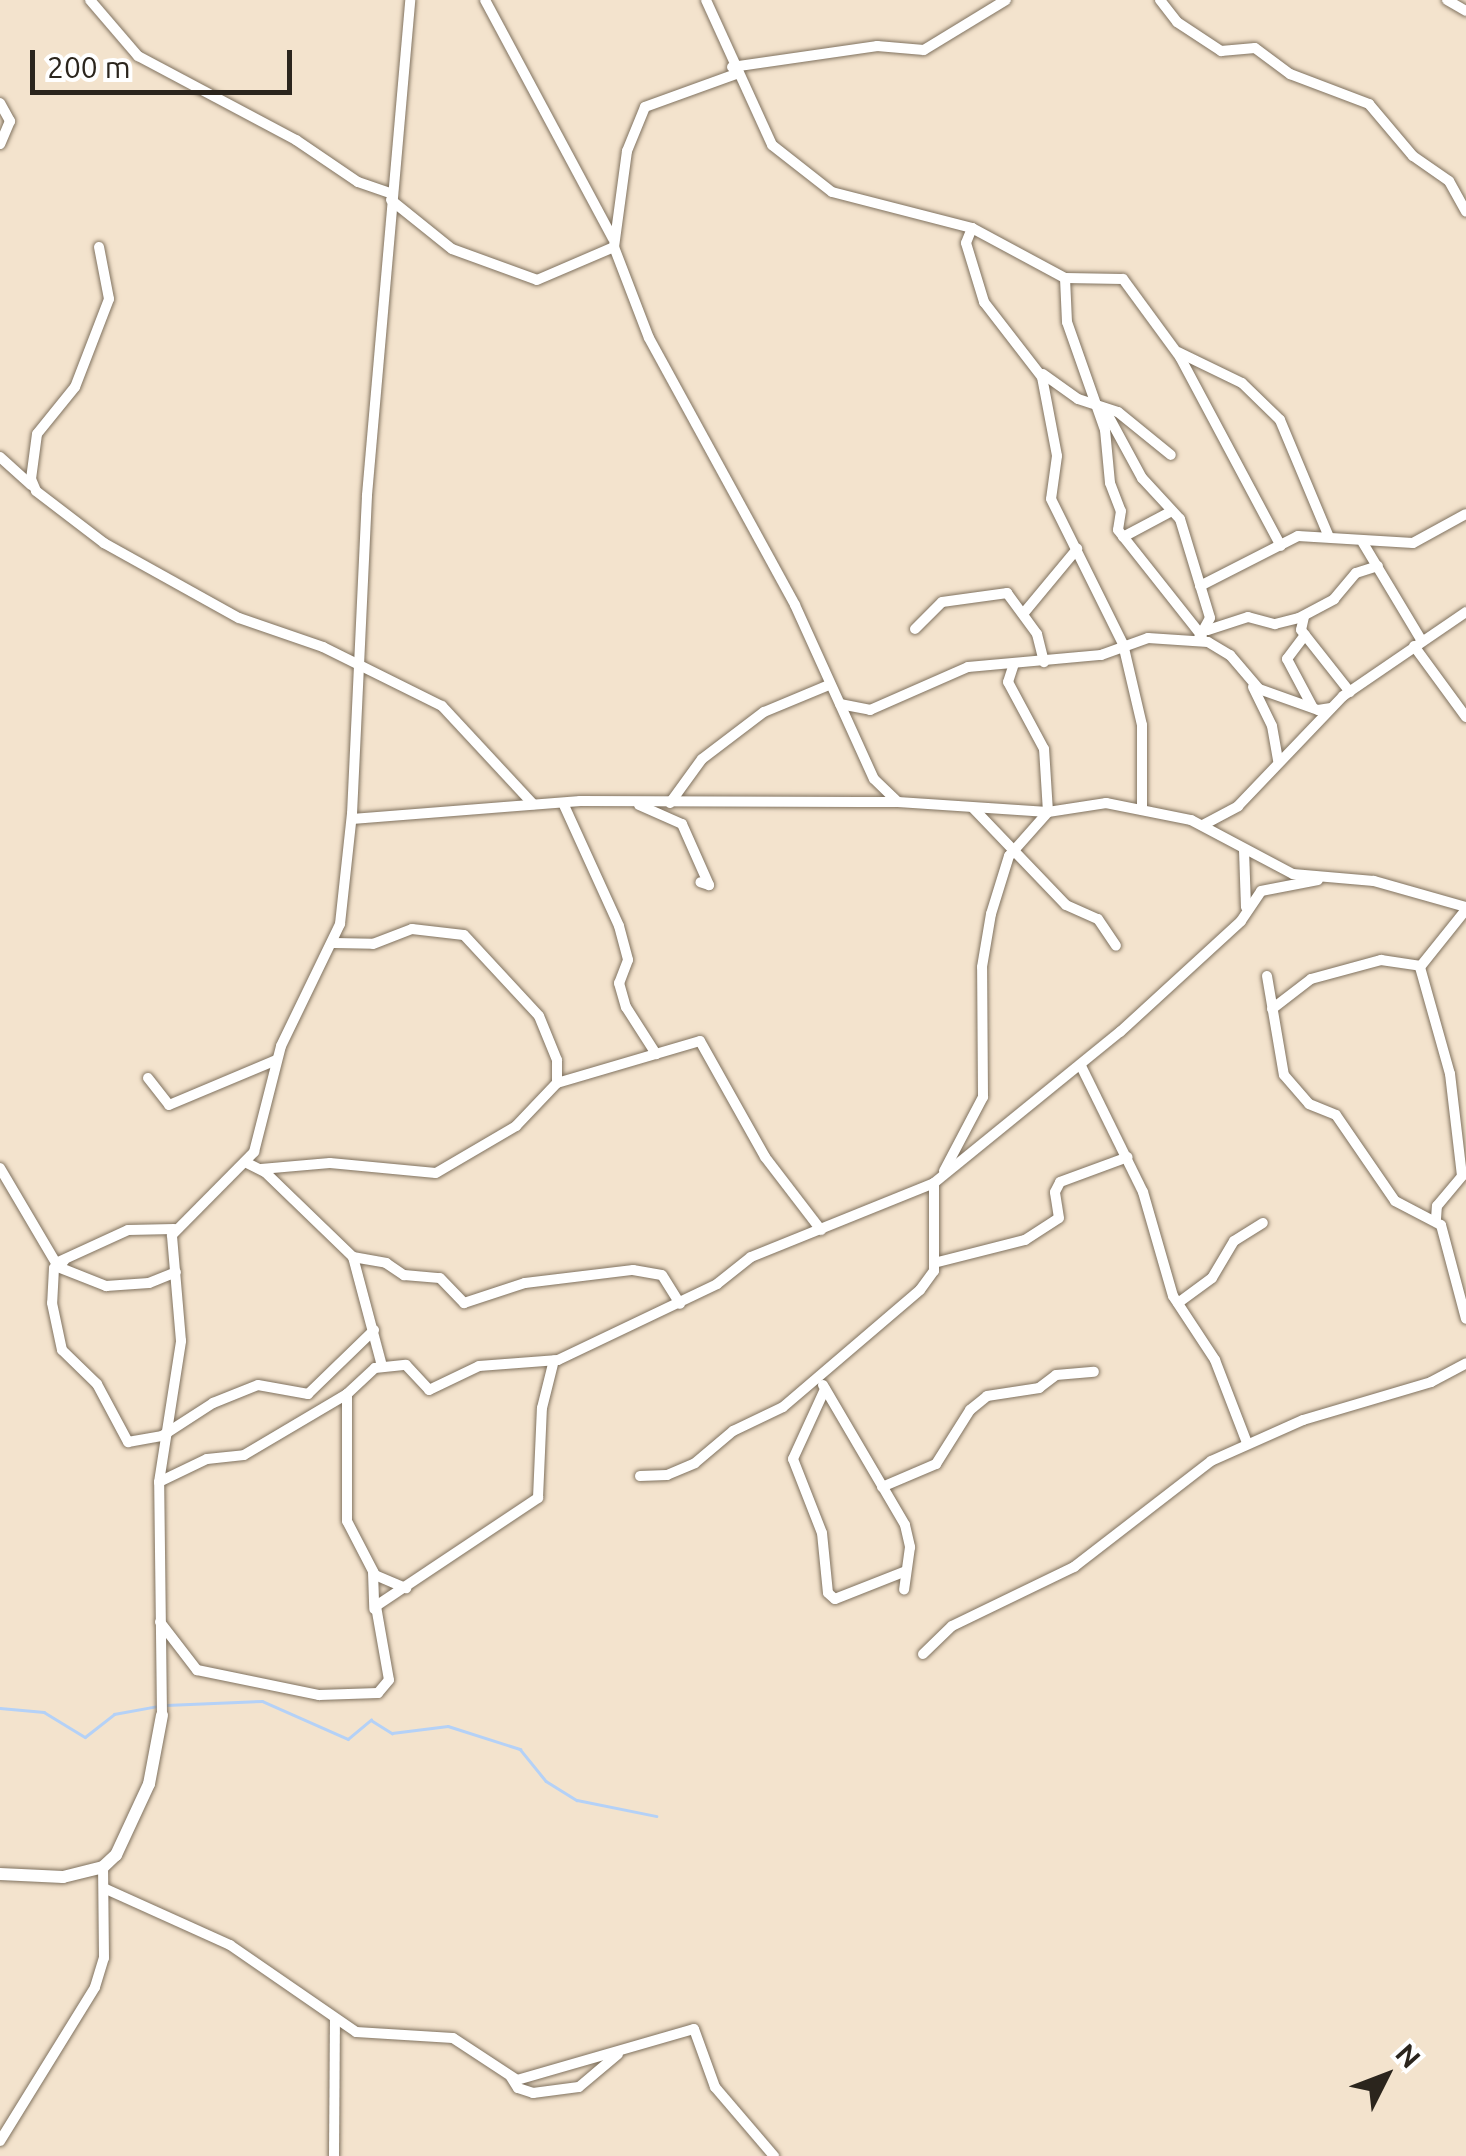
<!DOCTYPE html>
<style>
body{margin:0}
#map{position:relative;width:1466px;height:2156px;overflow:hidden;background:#f3e3cd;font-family:Ubuntu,sans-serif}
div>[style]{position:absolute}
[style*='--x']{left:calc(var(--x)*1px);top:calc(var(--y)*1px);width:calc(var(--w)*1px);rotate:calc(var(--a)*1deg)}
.stream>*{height:2.5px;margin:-1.25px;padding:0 1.25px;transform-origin:1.25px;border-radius:1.25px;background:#b4d1f7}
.roads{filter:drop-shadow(0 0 2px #80725f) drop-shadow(0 0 2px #80725f)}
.minor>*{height:10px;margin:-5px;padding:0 5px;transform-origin:5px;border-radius:5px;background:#fff}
.tertiary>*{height:12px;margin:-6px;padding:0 6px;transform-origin:6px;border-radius:6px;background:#fff}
span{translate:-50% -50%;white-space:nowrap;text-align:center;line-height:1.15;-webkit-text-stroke:10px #fff;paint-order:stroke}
.north{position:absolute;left:1336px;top:2026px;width:100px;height:100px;-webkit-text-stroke:8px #fff;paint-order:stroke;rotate:48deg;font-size:28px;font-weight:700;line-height:40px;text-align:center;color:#2b251d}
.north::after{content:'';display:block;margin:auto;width:35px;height:45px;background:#2b251d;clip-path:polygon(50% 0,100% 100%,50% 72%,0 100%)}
.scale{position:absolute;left:30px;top:50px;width:262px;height:45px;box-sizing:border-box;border:5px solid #2b251d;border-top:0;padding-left:12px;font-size:30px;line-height:35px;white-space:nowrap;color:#2b251d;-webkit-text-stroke:8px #fff;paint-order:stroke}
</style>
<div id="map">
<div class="stream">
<div style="--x:166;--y:1705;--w:96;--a:-2.4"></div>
<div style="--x:262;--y:1701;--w:94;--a:23.8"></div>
<div style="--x:348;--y:1739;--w:30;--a:-40"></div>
<div style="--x:371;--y:1720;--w:25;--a:32"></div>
<div style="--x:392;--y:1733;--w:56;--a:-7.1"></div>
<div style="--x:448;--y:1726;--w:76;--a:17.7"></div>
<div style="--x:520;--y:1749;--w:41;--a:50.9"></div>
<div style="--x:546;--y:1781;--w:36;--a:32"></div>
<div style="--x:577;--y:1800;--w:81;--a:11.4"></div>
<div style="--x:0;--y:1708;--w:44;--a:5.2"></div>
<div style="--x:44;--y:1712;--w:48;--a:31.4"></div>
<div style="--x:85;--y:1737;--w:37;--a:-38"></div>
<div style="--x:114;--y:1714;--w:45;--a:-10.3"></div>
</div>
<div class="roads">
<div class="minor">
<div style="--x:90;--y:0;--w:74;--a:49.4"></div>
<div style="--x:138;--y:56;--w:179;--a:28"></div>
<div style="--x:296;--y:140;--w:75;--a:34.1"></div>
<div style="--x:358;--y:182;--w:36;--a:19"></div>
<div style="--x:485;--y:0;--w:271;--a:61.8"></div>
<div style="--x:706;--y:0;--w:159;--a:65.5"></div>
<div style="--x:772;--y:145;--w:76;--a:38.1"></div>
<div style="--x:832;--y:192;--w:145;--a:14.4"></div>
<div style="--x:972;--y:228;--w:106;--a:28.3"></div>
<div style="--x:1065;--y:278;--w:58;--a:1"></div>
<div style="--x:1123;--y:279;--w:97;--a:53.8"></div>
<div style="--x:1180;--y:357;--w:214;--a:61.9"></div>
<div style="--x:1160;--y:0;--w:28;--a:52"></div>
<div style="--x:1177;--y:22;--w:53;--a:33.4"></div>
<div style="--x:1221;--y:51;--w:34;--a:-5"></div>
<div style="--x:1255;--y:48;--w:44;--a:36.6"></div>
<div style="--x:1290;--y:74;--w:85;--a:20.8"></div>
<div style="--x:1369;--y:104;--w:68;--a:49.8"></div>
<div style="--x:1413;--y:156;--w:44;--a:34.8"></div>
<div style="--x:1449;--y:181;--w:35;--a:61"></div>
<div style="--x:1447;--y:0;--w:22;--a:30"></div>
<div style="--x:732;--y:67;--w:147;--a:-8.2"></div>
<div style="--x:877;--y:46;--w:47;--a:4.9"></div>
<div style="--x:924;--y:50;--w:96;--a:-31.4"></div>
<div style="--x:736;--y:74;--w:97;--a:160.1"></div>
<div style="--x:645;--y:107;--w:48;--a:112.2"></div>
<div style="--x:627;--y:151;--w:97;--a:97.7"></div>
<div style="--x:614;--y:247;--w:97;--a:69"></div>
<div style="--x:649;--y:338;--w:304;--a:61.3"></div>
<div style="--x:795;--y:605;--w:191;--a:65.6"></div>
<div style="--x:874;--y:779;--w:33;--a:44"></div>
<div style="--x:0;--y:103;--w:21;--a:61"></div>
<div style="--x:10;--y:121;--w:25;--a:113"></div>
<div style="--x:391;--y:200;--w:78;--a:38.8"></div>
<div style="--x:452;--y:249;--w:90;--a:20"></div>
<div style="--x:537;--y:280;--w:84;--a:-23.2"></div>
<div style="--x:972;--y:228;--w:16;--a:112"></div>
<div style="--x:966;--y:243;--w:62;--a:73"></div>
<div style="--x:984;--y:302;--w:95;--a:52.3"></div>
<div style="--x:1042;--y:377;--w:80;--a:79.2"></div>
<div style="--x:1057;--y:456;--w:43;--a:97.9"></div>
<div style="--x:1051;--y:499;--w:162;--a:63.6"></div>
<div style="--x:1123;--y:644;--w:83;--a:76.8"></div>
<div style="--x:1142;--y:725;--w:85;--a:90"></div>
<div style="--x:99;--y:247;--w:53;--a:79.1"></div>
<div style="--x:109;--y:299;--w:94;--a:111.1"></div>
<div style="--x:75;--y:387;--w:60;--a:129"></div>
<div style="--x:37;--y:434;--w:45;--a:97.6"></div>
<div style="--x:31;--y:479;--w:13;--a:67"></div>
<div style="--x:36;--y:491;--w:86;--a:37.4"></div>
<div style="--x:104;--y:543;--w:154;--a:29.1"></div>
<div style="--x:239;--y:618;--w:89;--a:19"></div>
<div style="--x:323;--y:647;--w:133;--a:26.4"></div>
<div style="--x:442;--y:706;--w:134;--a:47.1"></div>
<div style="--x:1065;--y:278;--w:44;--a:87.4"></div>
<div style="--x:1067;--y:322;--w:114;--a:70.6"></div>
<div style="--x:1105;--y:430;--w:53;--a:84.6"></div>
<div style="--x:1110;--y:483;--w:30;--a:69"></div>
<div style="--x:1121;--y:511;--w:19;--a:99"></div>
<div style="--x:1118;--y:530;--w:135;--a:51.6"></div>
<div style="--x:1178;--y:352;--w:71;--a:25.8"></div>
<div style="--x:1242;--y:383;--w:53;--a:44.2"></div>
<div style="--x:1280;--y:420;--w:127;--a:67.3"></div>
<div style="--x:1043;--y:374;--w:43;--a:35.5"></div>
<div style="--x:1078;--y:399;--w:42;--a:18"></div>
<div style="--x:1118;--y:412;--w:68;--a:39.1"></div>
<div style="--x:1104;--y:408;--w:80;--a:61.5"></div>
<div style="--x:1142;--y:478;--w:56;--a:47.2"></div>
<div style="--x:1180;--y:519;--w:103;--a:73.1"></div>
<div style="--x:1210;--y:618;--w:25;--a:119"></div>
<div style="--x:0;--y:457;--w:42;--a:42.1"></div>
<div style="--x:1123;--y:537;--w:53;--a:-28"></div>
<div style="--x:1363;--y:543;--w:114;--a:59"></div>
<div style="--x:1200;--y:586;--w:110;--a:-27"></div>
<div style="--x:1298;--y:536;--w:115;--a:3.5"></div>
<div style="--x:1413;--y:543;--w:60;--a:-28.7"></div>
<div style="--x:1023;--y:614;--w:85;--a:-50.3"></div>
<div style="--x:1304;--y:617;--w:13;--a:103"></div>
<div style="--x:1301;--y:630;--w:79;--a:51.7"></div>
<div style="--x:915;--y:629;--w:38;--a:-45"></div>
<div style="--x:942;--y:602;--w:66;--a:-7.9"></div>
<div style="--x:1007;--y:593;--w:51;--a:53.8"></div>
<div style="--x:1037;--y:634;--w:29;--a:76"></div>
<div style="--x:1208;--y:630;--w:42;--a:-18"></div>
<div style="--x:1248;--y:617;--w:28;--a:15"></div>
<div style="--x:1275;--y:624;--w:25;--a:-14"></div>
<div style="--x:1299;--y:618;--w:40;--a:-28"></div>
<div style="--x:1334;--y:599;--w:34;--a:-50"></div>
<div style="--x:1356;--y:573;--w:23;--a:-18"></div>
<div style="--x:1305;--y:635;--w:30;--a:127"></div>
<div style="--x:1287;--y:659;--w:55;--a:62"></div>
<div style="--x:1414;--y:646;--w:88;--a:53.8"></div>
<div style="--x:1253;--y:687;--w:43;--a:64"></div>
<div style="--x:1272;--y:726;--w:36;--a:80"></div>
<div style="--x:840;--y:704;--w:31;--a:11"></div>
<div style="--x:870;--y:710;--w:107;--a:-23.7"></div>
<div style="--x:968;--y:667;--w:134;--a:-5.2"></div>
<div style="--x:1101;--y:655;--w:50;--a:-19.9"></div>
<div style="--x:1148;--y:638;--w:60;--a:3.8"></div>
<div style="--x:1208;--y:642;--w:26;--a:31"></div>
<div style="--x:1230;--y:655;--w:45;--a:49.5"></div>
<div style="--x:1259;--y:689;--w:63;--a:19.6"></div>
<div style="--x:1318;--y:710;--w:13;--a:-9"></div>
<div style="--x:563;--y:803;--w:135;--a:65.5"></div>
<div style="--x:619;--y:926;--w:35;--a:75"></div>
<div style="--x:628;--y:960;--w:25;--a:111"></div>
<div style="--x:619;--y:983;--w:25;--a:74"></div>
<div style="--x:626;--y:1007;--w:56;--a:57.4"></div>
<div style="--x:670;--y:803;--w:54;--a:-54"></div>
<div style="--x:702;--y:759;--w:78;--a:-37.2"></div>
<div style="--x:764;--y:712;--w:70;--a:-22.6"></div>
<div style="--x:639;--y:805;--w:47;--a:23.8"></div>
<div style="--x:682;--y:824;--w:67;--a:66.1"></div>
<div style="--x:709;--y:885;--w:9;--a:-162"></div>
<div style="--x:973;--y:808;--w:134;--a:46.2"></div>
<div style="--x:1066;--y:905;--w:35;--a:24"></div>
<div style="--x:1098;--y:919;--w:32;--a:56"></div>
<div style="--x:352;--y:819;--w:229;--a:-4.5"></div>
<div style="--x:580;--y:801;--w:318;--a:0.2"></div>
<div style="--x:898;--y:802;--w:150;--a:3.8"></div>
<div style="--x:1048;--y:812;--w:59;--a:-8.8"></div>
<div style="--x:1106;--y:803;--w:87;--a:11.3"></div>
<div style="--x:1191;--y:820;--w:115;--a:27.9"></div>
<div style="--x:1293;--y:874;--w:81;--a:4.9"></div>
<div style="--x:1374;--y:881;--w:96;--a:15.8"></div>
<div style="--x:1203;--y:825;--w:40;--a:-28"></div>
<div style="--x:1238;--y:806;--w:152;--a:-46.3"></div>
<div style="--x:1343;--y:696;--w:149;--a:-34.3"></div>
<div style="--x:1244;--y:850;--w:57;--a:88"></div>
<div style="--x:334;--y:943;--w:39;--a:1"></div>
<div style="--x:373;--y:944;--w:42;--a:-21"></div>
<div style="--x:412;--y:929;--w:52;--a:6.6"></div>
<div style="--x:464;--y:935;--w:110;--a:47.2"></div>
<div style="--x:539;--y:1016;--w:48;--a:67.8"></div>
<div style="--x:557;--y:1060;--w:23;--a:90"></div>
<div style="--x:1267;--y:976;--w:100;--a:80.3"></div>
<div style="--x:1284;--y:1075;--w:38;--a:49"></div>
<div style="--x:1309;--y:1104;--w:29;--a:22"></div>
<div style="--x:1336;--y:1115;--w:104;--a:55.5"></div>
<div style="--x:1395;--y:1201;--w:52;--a:27.6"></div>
<div style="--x:1441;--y:1225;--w:97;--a:75.1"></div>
<div style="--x:1272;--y:1009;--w:49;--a:-37.6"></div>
<div style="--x:1311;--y:979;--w:73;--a:-15.2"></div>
<div style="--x:1381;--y:960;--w:40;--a:8.5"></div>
<div style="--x:1081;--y:1066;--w:140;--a:63.8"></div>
<div style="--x:1143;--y:1192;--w:108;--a:73.9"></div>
<div style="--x:1173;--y:1296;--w:77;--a:56.7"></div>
<div style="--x:1215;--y:1360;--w:89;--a:68.9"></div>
<div style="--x:148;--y:1078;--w:34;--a:52"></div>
<div style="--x:169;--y:1105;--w:116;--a:-22.8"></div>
<div style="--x:247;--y:1163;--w:20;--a:27"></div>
<div style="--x:265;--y:1172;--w:122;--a:44"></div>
<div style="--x:353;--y:1257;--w:34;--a:10"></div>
<div style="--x:386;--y:1263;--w:22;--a:34"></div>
<div style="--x:404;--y:1275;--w:36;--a:5"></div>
<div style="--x:440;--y:1278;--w:35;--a:46"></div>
<div style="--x:464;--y:1303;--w:64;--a:-18.2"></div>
<div style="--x:525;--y:1283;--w:109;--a:-6.9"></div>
<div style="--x:633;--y:1270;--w:29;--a:10"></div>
<div style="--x:662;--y:1275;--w:34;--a:58"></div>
<div style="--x:0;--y:1168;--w:110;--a:59.5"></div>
<div style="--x:56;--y:1263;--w:79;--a:-24.6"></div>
<div style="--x:128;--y:1230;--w:46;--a:-1.2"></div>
<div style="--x:261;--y:1169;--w:69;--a:-5"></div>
<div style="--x:330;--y:1163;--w:106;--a:5.4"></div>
<div style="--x:436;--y:1173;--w:93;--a:-30.4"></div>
<div style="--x:516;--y:1126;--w:59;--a:-46.4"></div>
<div style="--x:557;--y:1083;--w:149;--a:-16.4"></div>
<div style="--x:700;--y:1041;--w:133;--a:60.7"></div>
<div style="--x:765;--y:1157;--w:92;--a:52.5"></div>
<div style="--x:944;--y:1171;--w:84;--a:-62.2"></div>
<div style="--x:983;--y:1097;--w:130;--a:-90.4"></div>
<div style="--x:982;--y:967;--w:54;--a:-80.4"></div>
<div style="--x:991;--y:914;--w:61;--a:-72.8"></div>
<div style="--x:1009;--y:856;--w:59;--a:-48.4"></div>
<div style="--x:1048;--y:812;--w:63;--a:-93.6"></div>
<div style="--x:1044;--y:749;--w:76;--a:-118.2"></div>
<div style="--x:1008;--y:682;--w:19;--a:-72"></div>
<div style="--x:1436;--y:1219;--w:13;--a:-86"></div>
<div style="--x:1437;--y:1206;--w:39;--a:-50"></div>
<div style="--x:1462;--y:1176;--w:103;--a:-96.7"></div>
<div style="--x:1450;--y:1074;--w:111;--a:-105.7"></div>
<div style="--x:1420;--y:967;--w:70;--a:-51.3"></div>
<div style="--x:353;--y:1257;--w:113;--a:75.1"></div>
<div style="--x:64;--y:1261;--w:12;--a:145"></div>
<div style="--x:54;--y:1268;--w:35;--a:93"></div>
<div style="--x:52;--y:1303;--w:48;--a:78"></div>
<div style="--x:62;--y:1350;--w:49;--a:44.2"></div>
<div style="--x:97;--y:1384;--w:66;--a:61.9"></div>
<div style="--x:128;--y:1442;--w:35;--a:-10"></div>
<div style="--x:162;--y:1436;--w:61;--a:-32.9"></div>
<div style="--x:213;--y:1403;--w:48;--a:-21.8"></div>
<div style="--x:258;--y:1385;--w:51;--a:10.2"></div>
<div style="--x:308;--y:1394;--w:92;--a:-44.1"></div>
<div style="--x:934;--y:1263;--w:94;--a:-14.2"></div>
<div style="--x:1025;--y:1240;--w:40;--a:-32.9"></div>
<div style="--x:1059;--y:1218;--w:26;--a:-99"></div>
<div style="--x:1055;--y:1192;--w:11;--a:-63"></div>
<div style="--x:1060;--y:1182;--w:72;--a:-20.2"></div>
<div style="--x:58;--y:1267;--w:52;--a:21.6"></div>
<div style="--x:106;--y:1286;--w:43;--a:-4"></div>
<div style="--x:149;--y:1283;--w:29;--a:-22"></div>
<div style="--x:1178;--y:1303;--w:42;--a:-36.3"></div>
<div style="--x:1212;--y:1278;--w:43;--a:-59.3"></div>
<div style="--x:1234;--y:1241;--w:34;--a:-32"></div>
<div style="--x:823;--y:1385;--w:162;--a:59.6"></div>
<div style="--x:905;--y:1525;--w:23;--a:77"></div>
<div style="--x:910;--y:1547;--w:43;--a:97.9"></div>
<div style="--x:825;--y:1389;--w:77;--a:114.6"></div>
<div style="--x:793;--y:1459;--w:79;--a:68.6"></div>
<div style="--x:822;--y:1533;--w:60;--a:84.3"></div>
<div style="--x:828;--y:1593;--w:9;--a:41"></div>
<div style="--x:835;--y:1599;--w:76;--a:-21.5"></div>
<div style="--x:347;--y:1394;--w:127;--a:90"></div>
<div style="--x:347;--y:1521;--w:61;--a:62.6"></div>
<div style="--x:375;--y:1575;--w:34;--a:23"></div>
<div style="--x:640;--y:1476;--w:27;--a:-2"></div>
<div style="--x:667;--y:1475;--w:30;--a:-23"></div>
<div style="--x:695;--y:1463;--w:50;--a:-40.1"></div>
<div style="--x:733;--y:1431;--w:55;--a:-25.6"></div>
<div style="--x:783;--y:1407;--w:180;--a:-40.5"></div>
<div style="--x:920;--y:1290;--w:24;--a:-54"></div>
<div style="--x:934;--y:1271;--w:88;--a:-90"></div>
<div style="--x:159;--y:1482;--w:53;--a:-25.6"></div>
<div style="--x:207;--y:1459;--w:37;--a:-6"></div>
<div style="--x:244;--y:1455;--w:120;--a:-30.6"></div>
<div style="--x:347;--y:1394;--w:38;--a:-43"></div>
<div style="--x:375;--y:1368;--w:31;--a:-6"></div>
<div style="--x:406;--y:1365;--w:34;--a:47"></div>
<div style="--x:429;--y:1390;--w:55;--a:-25.6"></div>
<div style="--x:479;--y:1366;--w:79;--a:-4.3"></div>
<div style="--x:558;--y:1360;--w:176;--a:-25.5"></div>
<div style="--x:717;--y:1284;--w:43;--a:-38.5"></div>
<div style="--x:751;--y:1257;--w:197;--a:-22"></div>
<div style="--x:934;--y:1183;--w:240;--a:-39.1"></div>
<div style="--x:1120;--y:1032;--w:164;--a:-42.5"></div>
<div style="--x:1241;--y:921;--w:36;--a:-56"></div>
<div style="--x:1261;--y:891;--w:58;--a:-10.9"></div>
<div style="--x:882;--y:1487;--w:59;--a:-23.1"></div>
<div style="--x:936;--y:1464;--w:64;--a:-57.8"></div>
<div style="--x:970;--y:1410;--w:22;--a:-39"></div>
<div style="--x:987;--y:1396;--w:53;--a:-8.7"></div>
<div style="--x:1039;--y:1388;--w:21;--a:-37"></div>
<div style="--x:1056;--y:1375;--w:38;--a:-5"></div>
<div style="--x:373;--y:1572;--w:37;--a:88"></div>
<div style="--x:160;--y:1622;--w:61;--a:52.4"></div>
<div style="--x:197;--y:1670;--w:125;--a:11.6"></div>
<div style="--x:319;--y:1695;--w:59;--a:-1.9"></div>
<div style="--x:378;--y:1693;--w:17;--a:-50"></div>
<div style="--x:389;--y:1680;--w:75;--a:-100"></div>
<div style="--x:376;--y:1606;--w:195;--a:-33.7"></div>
<div style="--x:538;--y:1498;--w:90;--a:-87.5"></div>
<div style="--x:542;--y:1408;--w:49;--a:-76"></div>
<div style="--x:923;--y:1654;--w:40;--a:-44"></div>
<div style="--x:952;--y:1626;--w:136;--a:-25.8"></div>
<div style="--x:1074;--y:1567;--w:173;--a:-37.7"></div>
<div style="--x:1211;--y:1461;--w:101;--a:-24"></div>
<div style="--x:1303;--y:1420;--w:134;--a:-16.5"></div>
<div style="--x:1431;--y:1382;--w:40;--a:-28"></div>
<div style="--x:162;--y:1715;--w:233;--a:-90.7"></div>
<div style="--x:159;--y:1482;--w:143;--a:-81.1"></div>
<div style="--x:181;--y:1341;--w:106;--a:-94.9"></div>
<div style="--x:172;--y:1235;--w:117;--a:-45.3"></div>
<div style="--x:254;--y:1152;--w:109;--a:-75.7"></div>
<div style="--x:281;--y:1046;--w:136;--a:-64.2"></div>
<div style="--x:340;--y:924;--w:111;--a:-83.8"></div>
<div style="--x:352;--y:814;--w:319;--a:-87.3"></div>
<div style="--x:367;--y:495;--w:497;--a:-85"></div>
<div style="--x:106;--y:1889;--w:136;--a:24.3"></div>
<div style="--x:230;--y:1945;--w:153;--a:34.6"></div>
<div style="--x:356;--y:2032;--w:97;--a:3.5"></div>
<div style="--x:453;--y:2038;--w:77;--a:33.3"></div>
<div style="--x:517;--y:2080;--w:184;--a:-16.1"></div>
<div style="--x:694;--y:2029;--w:62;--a:70.1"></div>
<div style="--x:715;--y:2087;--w:91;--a:49.5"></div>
<div style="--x:511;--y:2077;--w:13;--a:58"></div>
<div style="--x:518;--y:2088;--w:16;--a:18"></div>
<div style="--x:533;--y:2093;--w:46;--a:-7.4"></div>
<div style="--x:579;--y:2087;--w:51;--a:-40.2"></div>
<div style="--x:0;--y:2141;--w:181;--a:-58.3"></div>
<div style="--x:95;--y:1987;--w:30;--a:-73"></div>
<div style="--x:104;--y:1958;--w:91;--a:-90.6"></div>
<div style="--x:334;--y:2156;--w:136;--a:-89.6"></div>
</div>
<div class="tertiary">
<div style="--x:0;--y:1874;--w:63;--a:2.7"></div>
<div style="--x:63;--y:1877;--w:41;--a:-14"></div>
<div style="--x:103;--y:1867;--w:18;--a:-43"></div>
<div style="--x:116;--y:1855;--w:78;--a:-65.1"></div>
<div style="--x:149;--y:1784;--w:70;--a:-79.3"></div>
</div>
</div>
<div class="north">N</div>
<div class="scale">200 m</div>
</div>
